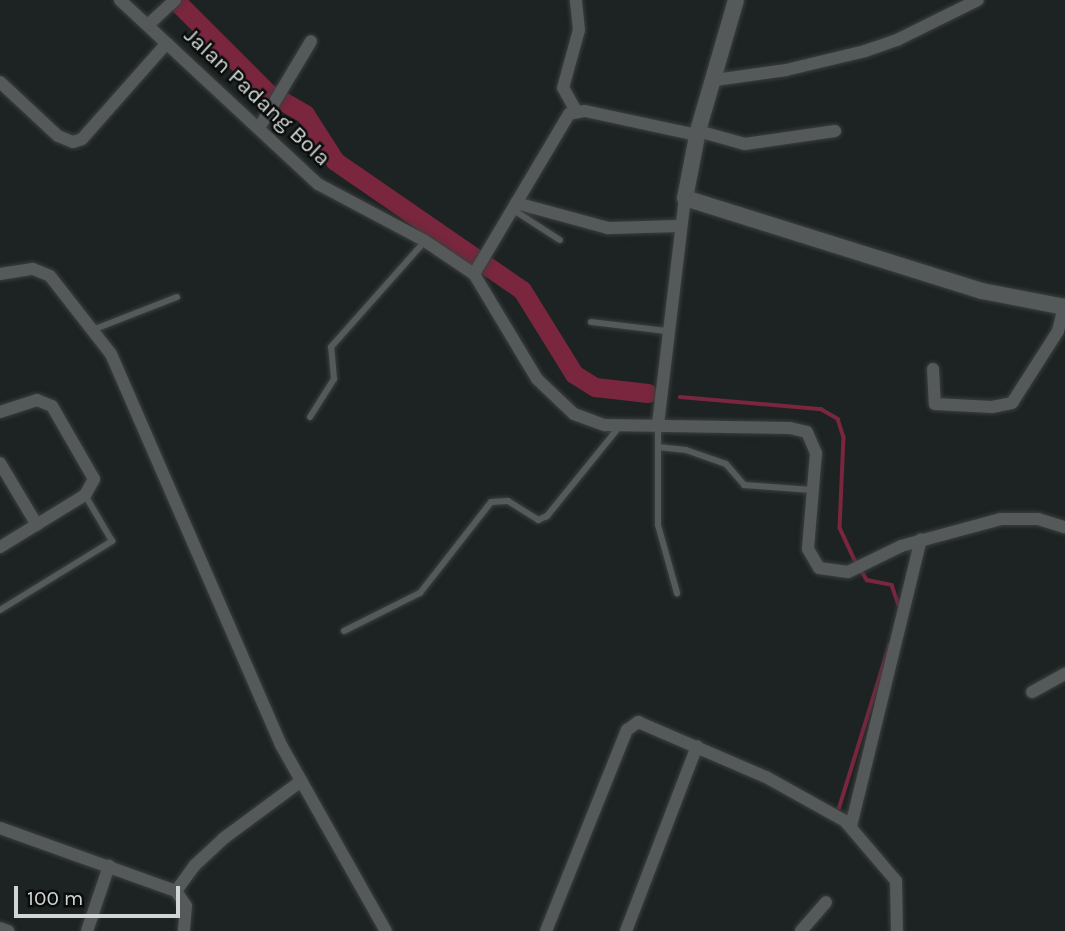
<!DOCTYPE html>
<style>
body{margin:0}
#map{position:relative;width:1065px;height:931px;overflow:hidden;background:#1d2322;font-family:Karla,sans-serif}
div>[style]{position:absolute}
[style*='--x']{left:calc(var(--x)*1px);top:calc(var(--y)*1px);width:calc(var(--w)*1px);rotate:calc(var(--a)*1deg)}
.stream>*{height:3.5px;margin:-1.75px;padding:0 1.75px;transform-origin:1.75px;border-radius:1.75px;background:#79263e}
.river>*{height:19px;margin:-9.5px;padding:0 9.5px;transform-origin:9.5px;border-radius:9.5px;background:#79263e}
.roads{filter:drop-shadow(0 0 2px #3a3f3e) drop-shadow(0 0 2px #3a3f3e)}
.service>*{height:6px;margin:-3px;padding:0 3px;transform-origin:3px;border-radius:3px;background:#565959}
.minor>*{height:12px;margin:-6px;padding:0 6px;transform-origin:6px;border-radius:6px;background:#565959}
.tertiary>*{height:16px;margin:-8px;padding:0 8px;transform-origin:8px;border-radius:8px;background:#565959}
span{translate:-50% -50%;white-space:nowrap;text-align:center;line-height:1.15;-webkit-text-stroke:5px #090c0b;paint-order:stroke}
.street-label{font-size:23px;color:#d1d5d4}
.scale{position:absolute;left:14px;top:886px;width:166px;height:32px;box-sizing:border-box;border:4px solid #d1d5d4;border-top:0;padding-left:9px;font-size:21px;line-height:24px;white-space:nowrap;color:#d1d5d4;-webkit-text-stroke:5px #090c0b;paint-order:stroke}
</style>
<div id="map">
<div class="stream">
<div style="--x:680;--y:397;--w:142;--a:4.9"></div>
<div style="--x:821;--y:409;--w:20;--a:30"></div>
<div style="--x:838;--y:419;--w:19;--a:72"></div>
<div style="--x:844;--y:437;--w:91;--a:92.5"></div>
<div style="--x:840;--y:528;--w:40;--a:65"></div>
<div style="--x:861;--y:570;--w:12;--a:59"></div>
<div style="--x:867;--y:580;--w:25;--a:11"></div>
<div style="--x:892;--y:585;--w:21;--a:71"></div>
<div style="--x:839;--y:808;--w:170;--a:-72.8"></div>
</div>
<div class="river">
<div style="--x:175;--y:0;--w:130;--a:45"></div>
<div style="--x:267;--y:92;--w:44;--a:30.1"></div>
<div style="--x:305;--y:114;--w:56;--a:57.4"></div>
<div style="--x:335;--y:161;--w:227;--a:34.6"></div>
<div style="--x:522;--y:290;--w:99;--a:58.2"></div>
<div style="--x:574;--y:374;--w:25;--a:32"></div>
<div style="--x:595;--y:387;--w:53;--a:6.5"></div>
</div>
<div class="roads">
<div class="service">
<div style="--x:512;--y:209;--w:57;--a:32.9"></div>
<div style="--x:591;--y:322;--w:77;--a:6.8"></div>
<div style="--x:95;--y:329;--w:88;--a:-21.3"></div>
<div style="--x:310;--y:417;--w:45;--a:-57.7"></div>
<div style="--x:334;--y:379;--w:32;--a:-95"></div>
<div style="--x:331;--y:347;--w:142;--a:-48.4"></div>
<div style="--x:658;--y:426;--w:99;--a:90"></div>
<div style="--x:658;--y:525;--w:71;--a:74.4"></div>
<div style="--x:658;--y:447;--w:28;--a:6"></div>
<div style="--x:686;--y:450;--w:42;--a:19.3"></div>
<div style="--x:726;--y:464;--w:28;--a:49"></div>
<div style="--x:744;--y:485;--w:68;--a:4.2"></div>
<div style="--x:0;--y:610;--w:132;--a:-31.6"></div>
<div style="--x:112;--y:541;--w:53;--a:-120.4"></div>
<div style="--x:344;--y:631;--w:85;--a:-26.6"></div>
<div style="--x:420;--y:593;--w:115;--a:-52"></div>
<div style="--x:491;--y:502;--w:17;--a:-3"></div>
<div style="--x:508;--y:501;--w:36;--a:32"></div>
<div style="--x:538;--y:520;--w:10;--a:-24"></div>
<div style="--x:547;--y:516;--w:114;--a:-51"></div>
</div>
<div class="minor">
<div style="--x:120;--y:0;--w:270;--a:42.9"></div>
<div style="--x:318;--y:184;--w:121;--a:28"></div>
<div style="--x:425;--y:241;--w:59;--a:34"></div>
<div style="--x:474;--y:274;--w:122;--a:59"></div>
<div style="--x:537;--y:379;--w:51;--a:43.4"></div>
<div style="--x:574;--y:414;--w:33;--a:20"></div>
<div style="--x:605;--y:425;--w:185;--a:0.9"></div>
<div style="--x:790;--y:428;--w:17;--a:13"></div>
<div style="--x:807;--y:432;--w:23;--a:67"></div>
<div style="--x:816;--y:453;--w:96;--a:94.8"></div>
<div style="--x:808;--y:549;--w:22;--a:60"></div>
<div style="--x:819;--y:568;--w:29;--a:8"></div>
<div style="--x:848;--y:572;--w:59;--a:-26.1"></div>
<div style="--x:901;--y:546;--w:104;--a:-15.1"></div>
<div style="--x:1001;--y:519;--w:37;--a:0"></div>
<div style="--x:1038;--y:519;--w:28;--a:17"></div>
<div style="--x:148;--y:25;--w:37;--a:-43"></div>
<div style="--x:715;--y:80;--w:72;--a:-8"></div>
<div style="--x:786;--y:70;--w:81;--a:-13.5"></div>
<div style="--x:865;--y:51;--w:34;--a:-19"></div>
<div style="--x:897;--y:40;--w:90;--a:-26.3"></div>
<div style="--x:0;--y:82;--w:79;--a:43"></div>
<div style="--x:58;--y:136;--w:16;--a:22"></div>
<div style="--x:73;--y:142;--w:9;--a:-18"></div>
<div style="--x:82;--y:139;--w:128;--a:-48.5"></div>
<div style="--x:576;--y:111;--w:26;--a:-119"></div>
<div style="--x:563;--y:88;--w:60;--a:-74.6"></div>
<div style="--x:579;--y:30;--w:30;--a:-96"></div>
<div style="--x:259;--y:128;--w:101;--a:-59.1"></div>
<div style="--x:698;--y:131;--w:49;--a:15.5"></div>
<div style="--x:745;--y:144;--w:91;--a:-8.2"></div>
<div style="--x:516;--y:203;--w:95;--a:15.2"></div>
<div style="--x:608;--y:228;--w:73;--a:-1.6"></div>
<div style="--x:0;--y:274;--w:33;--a:-9"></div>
<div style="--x:33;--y:269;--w:18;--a:22"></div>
<div style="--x:50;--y:276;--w:99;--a:52"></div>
<div style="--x:111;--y:354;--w:426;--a:66.5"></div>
<div style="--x:281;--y:745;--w:214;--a:60.6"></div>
<div style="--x:474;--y:274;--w:186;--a:-59.3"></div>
<div style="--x:569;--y:114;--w:16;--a:-11"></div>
<div style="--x:585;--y:111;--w:115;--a:12.1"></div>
<div style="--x:933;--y:369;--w:35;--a:87"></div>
<div style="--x:935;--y:404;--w:57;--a:3"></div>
<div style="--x:992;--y:407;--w:20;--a:-11"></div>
<div style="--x:1012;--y:403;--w:85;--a:-57.4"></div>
<div style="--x:1058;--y:331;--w:25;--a:-76"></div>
<div style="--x:0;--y:412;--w:39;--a:-18"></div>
<div style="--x:37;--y:400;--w:16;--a:22"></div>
<div style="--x:52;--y:406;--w:84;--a:60.1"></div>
<div style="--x:94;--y:479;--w:18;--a:119"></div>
<div style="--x:85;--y:495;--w:100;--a:148.5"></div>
<div style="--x:658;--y:424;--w:228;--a:-83.2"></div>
<div style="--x:0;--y:463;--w:72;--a:59.2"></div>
<div style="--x:1032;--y:692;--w:38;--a:-29"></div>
<div style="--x:851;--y:826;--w:295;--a:-76.3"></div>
<div style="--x:0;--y:828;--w:187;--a:19.7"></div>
<div style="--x:176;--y:891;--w:18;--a:56"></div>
<div style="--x:186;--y:906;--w:25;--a:95"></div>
<div style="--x:176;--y:891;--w:31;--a:-54"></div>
<div style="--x:194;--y:866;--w:41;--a:-43"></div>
<div style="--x:224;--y:838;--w:96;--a:-36.5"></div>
<div style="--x:0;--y:928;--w:9;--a:21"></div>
<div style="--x:87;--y:931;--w:69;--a:-71.3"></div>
<div style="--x:546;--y:931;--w:217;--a:-68.1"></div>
<div style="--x:627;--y:730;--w:14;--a:-36"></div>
<div style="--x:638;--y:722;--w:139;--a:23.3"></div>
<div style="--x:766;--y:777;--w:90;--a:29.1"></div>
<div style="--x:845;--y:821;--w:79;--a:49.6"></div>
<div style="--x:896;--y:881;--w:50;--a:88.9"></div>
<div style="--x:626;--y:931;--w:198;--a:-69"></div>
<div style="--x:801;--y:931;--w:38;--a:-49"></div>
</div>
<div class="tertiary">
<div style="--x:736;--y:0;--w:136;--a:106.2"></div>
<div style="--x:698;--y:131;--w:68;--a:101"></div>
<div style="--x:685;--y:198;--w:311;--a:17.4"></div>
<div style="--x:982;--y:291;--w:85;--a:10.9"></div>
</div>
</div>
<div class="street-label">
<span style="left:257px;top:97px;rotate:43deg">Jalan Padang Bola</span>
</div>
<div class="scale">100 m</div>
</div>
